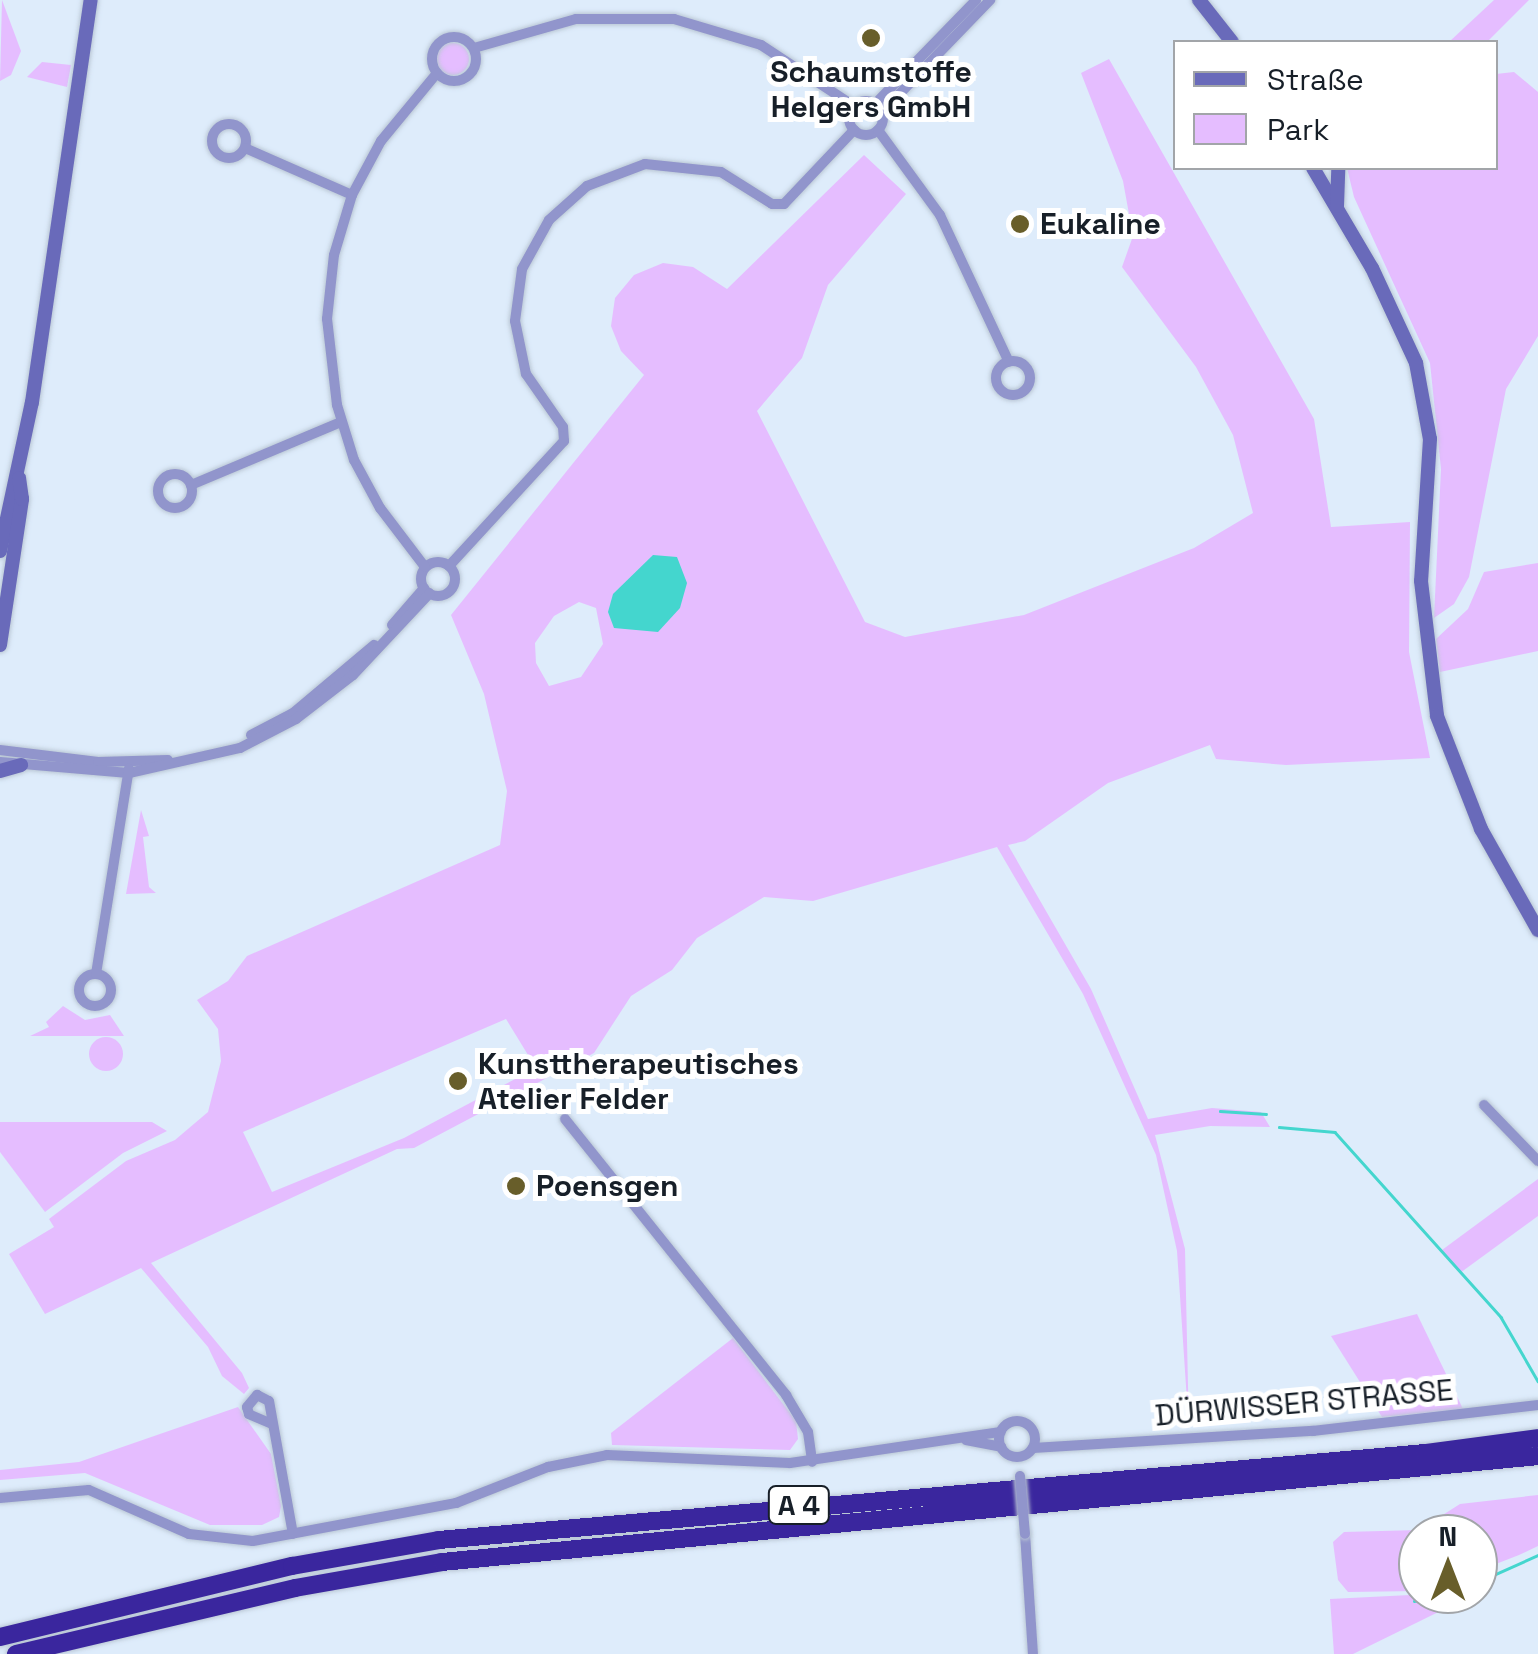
<!DOCTYPE html>
<meta charset="utf-8">
<style>
body{margin:0}
#map{position:relative;width:1538px;height:1654px;overflow:hidden;background:#deecfb;font-family:"Space Grotesk",sans-serif}
div>[style]{position:absolute}
[style*='--x']{left:calc(var(--x)*1px);top:calc(var(--y)*1px);width:calc(var(--w)*1px);rotate:calc(var(--a)*1deg)}
.green>*{inset:0;background:#e5bdff}
.round{border-radius:50%}
.water>*{inset:0;background:#44d6ce}
.stream>*{height:2.5px;margin:-1.25px;padding:0 1.25px;transform-origin:1.25px;border-radius:1.25px;background:#44d6ce}
.roads{filter:drop-shadow(0 0 2px #bac7d5) drop-shadow(0 0 2px #bac7d5)}
.street>*{height:10px;margin:-5px;padding:0 5px;transform-origin:5px;border-radius:5px;background:#9195cc}
.street>.ring{margin:-5px;padding:0;box-sizing:content-box;background:none;border:10px solid #9195cc;border-radius:50%}
.secondary>*{height:14px;margin:-7px;padding:0 7px;transform-origin:7px;border-radius:7px;background:#696aba}
.highway>*{height:18px;margin:-9px;padding:0 9px;transform-origin:9px;border-radius:9px;background:#3a269e}
.bridges{filter:drop-shadow(0 0 2px #bac7d5) drop-shadow(0 0 2px #bac7d5)}
.street-bridge>*{height:10px;margin:-5px;padding:0 5px;transform-origin:5px;border-radius:5px;background:#9195cc}
.dots>*{width:28px;height:28px;translate:-50% -50%;box-sizing:border-box;border:5px solid #fff;border-radius:50%}
span{translate:-50% -50%;white-space:nowrap;text-align:center;line-height:1.15;-webkit-text-stroke:10px #fff;paint-order:stroke}
.shield-label span{padding:2px 8px;background:#fff;border:2px solid;border-radius:8px;-webkit-text-stroke-width:0}
.shield-label{font-size:28px;color:#171f28;font-weight:700}
.poi-label{font-size:30px;color:#171f28;font-weight:700}
.left{translate:0 -50%;text-align:left}
.street-label{font-size:30px;color:#171f28}
.legend{position:absolute;left:1173px;top:40px;width:325px;height:130px;box-sizing:border-box;background:#fff;border:2px solid #a2a5a9;margin:0;padding:12px 18px;list-style:none;font-size:30px;color:#171f28}
.legend li{display:flex;align-items:center;gap:20px;height:50px}
.legend b{width:50px;border:2px solid #a2a5a9}
.north{position:absolute;left:1398px;top:1514px;width:100px;height:100px;box-sizing:border-box;background:#fff;border:2px solid #a2a5a9;border-radius:50%;rotate:0deg;font-size:28px;font-weight:700;line-height:40px;text-align:center;color:#171f28}
.north::after{content:'';display:block;margin:auto;width:35px;height:45px;background:#685e2a;clip-path:polygon(50% 0,100% 100%,50% 72%,0 100%)}
</style>
<div id="map">
<div class="green">
<div style="clip-path:polygon(2px 0,21px 51px,11px 75px,0 81px)"></div>
<div style="clip-path:polygon(1494px 0,1529px 0,1487px 42px,1449px 42px)"></div>
<div class="round" style="left:437px;top:43px;width:32px;height:32px"></div>
<div style="clip-path:polygon(evenodd,1109px 59px,1314px 419px,1331px 527px,1410px 522px,1409px 652px,1430px 758px,1286px 765px,1216px 759px,1210px 745px,1108px 783px,1025px 841px,1008px 845px,1091px 989px,1148px 1119px,1212px 1108px,1261px 1112px,1270px 1127px,1210px 1126px,1155px 1135px,1185px 1249px,1189px 1431px,1177px 1251px,1156px 1155px,1083px 994px,997px 847px,813px 901px,764px 897px,697px 938px,672px 970px,631px 996px,594px 1053px,414px 1148px,397px 1149px,151px 1263px,242px 1373px,249px 1388px,244px 1394px,222px 1376px,208px 1347px,141px 1268px,45px 1314px,9px 1254px,54px 1227px,49px 1219px,126px 1161px,175px 1140px,208px 1112px,221px 1061px,218px 1029px,197px 1000px,228px 981px,247px 956px,500px 845px,507px 791px,484px 694px,451px 615px,644px 375px,621px 351px,611px 326px,615px 298px,634px 275px,663px 263px,693px 267px,727px 289px,864px 155px,906px 194px,828px 285px,802px 358px,757px 411px,865px 622px,905px 637px,1024px 615px,1194px 548px,1253px 513px,1233px 435px,1196px 367px,1122px 267px,1133px 236px,1123px 181px,1081px 73px,1109px 59px,579px 602px,596px 608px,603px 644px,581px 677px,549px 686px,536px 663px,535px 643px,554px 616px,579px 602px,1109px 59px,506px 1019px,536px 1068px,404px 1138px,272px 1192px,243px 1132px,506px 1019px)"></div>
<div style="clip-path:polygon(42px 62px,71px 65px,67px 87px,27px 77px)"></div>
<div style="clip-path:polygon(1514px 72px,1538px 92px,1538px 336px,1506px 389px,1469px 577px,1454px 604px,1434px 618px,1441px 469px,1430px 363px,1354px 197px,1347px 168px,1496px 168px,1496px 74px)"></div>
<div style="clip-path:polygon(1538px 563px,1538px 651px,1440px 672px,1436px 639px,1468px 609px,1484px 572px)"></div>
<div style="clip-path:polygon(141px 810px,149px 836px,143px 837px,149px 887px,156px 893px,126px 894px)"></div>
<div style="clip-path:polygon(63px 1006px,85px 1020px,110px 1015px,124px 1036px,30px 1036px,49px 1027px,46px 1022px)"></div>
<div class="round" style="left:89px;top:1037px;width:34px;height:34px"></div>
<div style="clip-path:polygon(0 1122px,152px 1122px,167px 1131px,123px 1153px,45px 1212px,0 1152px)"></div>
<div style="clip-path:polygon(1538px 1179px,1538px 1216px,1460px 1273px,1442px 1250px)"></div>
<div style="clip-path:polygon(1417px 1314px,1463px 1409px,1382px 1417px,1331px 1336px)"></div>
<div style="clip-path:polygon(733px 1338px,796px 1421px,798px 1439px,790px 1450px,612px 1445px,611px 1433px)"></div>
<div style="clip-path:polygon(238px 1407px,271px 1454px,281px 1506px,279px 1517px,262px 1525px,210px 1525px,85px 1473px,0 1480px,0 1470px,79px 1462px)"></div>
<div style="clip-path:polygon(1538px 1495px,1538px 1546px,1519px 1555px,1478px 1571px,1478px 1534px,1418px 1534px,1418px 1591px,1348px 1592px,1338px 1580px,1333px 1542px,1344px 1532px,1419px 1530px,1460px 1504px)"></div>
<div style="clip-path:polygon(1430px 1594px,1475px 1594px,1353px 1654px,1334px 1654px,1330px 1599px)"></div>
</div>
<div class="water">
<div style="clip-path:polygon(653px 555px,677px 557px,687px 583px,680px 608px,658px 632px,614px 628px,608px 612px,613px 594px)"></div>
</div>
<div class="stream">
<div style="--x:1220;--y:1111;--w:46;--a:3.7"></div>
<div style="--x:1279;--y:1127;--w:56;--a:5.1"></div>
<div style="--x:1335;--y:1132;--w:249;--a:48.1"></div>
<div style="--x:1501;--y:1317;--w:74;--a:60"></div>
<div style="--x:1478;--y:1582;--w:66;--a:-24.2"></div>
<div style="--x:1414;--y:1601;--w:38;--a:-11"></div>
</div>
<div class="roads">
<div class="street">
<div class="ring" style="left:432px;top:37px;width:34px;height:34px"></div>
<div style="--x:474;--y:48;--w:106;--a:-15.9"></div>
<div style="--x:576;--y:19;--w:98;--a:0"></div>
<div style="--x:674;--y:19;--w:91;--a:16.6"></div>
<div style="--x:761;--y:45;--w:111;--a:33.3"></div>
<div class="ring" style="left:849px;top:101px;width:24px;height:24px"></div>
<div style="--x:875;--y:104;--w:145;--a:-45.8"></div>
<div style="--x:882;--y:112;--w:156;--a:-46"></div>
<div class="ring" style="left:212px;top:124px;width:24px;height:24px"></div>
<div style="--x:878;--y:130;--w:105;--a:53.9"></div>
<div style="--x:940;--y:215;--w:162;--a:64.9"></div>
<div style="--x:245;--y:148;--w:117;--a:23.7"></div>
<div class="ring" style="left:996px;top:361px;width:24px;height:24px"></div>
<div class="ring" style="left:158px;top:474px;width:24px;height:24px"></div>
<div style="--x:191;--y:485;--w:163;--a:-22.8"></div>
<div class="ring" style="left:421px;top:562px;width:24px;height:24px"></div>
<div style="--x:449;--y:566;--w:170;--a:-47.4"></div>
<div style="--x:564;--y:441;--w:14;--a:-94"></div>
<div style="--x:563;--y:427;--w:65;--a:-124.9"></div>
<div style="--x:526;--y:374;--w:54;--a:-101.7"></div>
<div style="--x:515;--y:321;--w:52;--a:-82.3"></div>
<div style="--x:522;--y:269;--w:56;--a:-61.1"></div>
<div style="--x:549;--y:220;--w:51;--a:-41.8"></div>
<div style="--x:587;--y:186;--w:62;--a:-20.8"></div>
<div style="--x:645;--y:164;--w:76;--a:6"></div>
<div style="--x:721;--y:172;--w:60;--a:32.1"></div>
<div style="--x:772;--y:204;--w:12;--a:0"></div>
<div style="--x:784;--y:204;--w:102;--a:-46.6"></div>
<div style="--x:425;--y:567;--w:74;--a:-127.3"></div>
<div style="--x:380;--y:508;--w:55;--a:-118.4"></div>
<div style="--x:354;--y:460;--w:58;--a:-107.2"></div>
<div style="--x:337;--y:405;--w:87;--a:-96.6"></div>
<div style="--x:327;--y:319;--w:64;--a:-83.8"></div>
<div style="--x:334;--y:255;--w:63;--a:-73.3"></div>
<div style="--x:352;--y:195;--w:61;--a:-61.8"></div>
<div style="--x:381;--y:141;--w:88;--a:-50.5"></div>
<div style="--x:392;--y:625;--w:49;--a:-49.1"></div>
<div style="--x:251;--y:735;--w:47;--a:-27.6"></div>
<div style="--x:293;--y:713;--w:106;--a:-40"></div>
<div style="--x:0;--y:750;--w:99;--a:7"></div>
<div style="--x:98;--y:762;--w:70;--a:-1.6"></div>
<div style="--x:0;--y:762;--w:129;--a:4.9"></div>
<div style="--x:129;--y:773;--w:114;--a:-12.7"></div>
<div style="--x:240;--y:748;--w:63;--a:-27.4"></div>
<div style="--x:296;--y:719;--w:72;--a:-37.7"></div>
<div style="--x:353;--y:675;--w:112;--a:-46.8"></div>
<div class="ring" style="left:79px;top:974px;width:22px;height:22px"></div>
<div style="--x:96;--y:974;--w:208;--a:-80.9"></div>
<div style="--x:1484;--y:1105;--w:78;--a:46"></div>
<div style="--x:565;--y:1119;--w:354;--a:51.3"></div>
<div style="--x:786;--y:1395;--w:43;--a:59.3"></div>
<div style="--x:808;--y:1432;--w:30;--a:82"></div>
<div class="ring" style="left:999px;top:1421px;width:26px;height:26px"></div>
<div style="--x:272;--y:1424;--w:25;--a:-157"></div>
<div style="--x:249;--y:1414;--w:7;--a:-106"></div>
<div style="--x:247;--y:1407;--w:16;--a:-50"></div>
<div style="--x:257;--y:1395;--w:13;--a:27"></div>
<div style="--x:269;--y:1401;--w:135;--a:79.8"></div>
<div style="--x:966;--y:1440;--w:36;--a:11"></div>
<div style="--x:1033;--y:1448;--w:281;--a:-3.5"></div>
<div style="--x:1313;--y:1431;--w:226;--a:-6.6"></div>
<div style="--x:0;--y:1498;--w:89;--a:-5.1"></div>
<div style="--x:89;--y:1490;--w:109;--a:23.7"></div>
<div style="--x:189;--y:1534;--w:64;--a:6.2"></div>
<div style="--x:253;--y:1541;--w:207;--a:-10.6"></div>
<div style="--x:456;--y:1503;--w:99;--a:-21.4"></div>
<div style="--x:548;--y:1467;--w:60;--a:-11.5"></div>
<div style="--x:607;--y:1455;--w:183;--a:2.5"></div>
<div style="--x:790;--y:1463;--w:213;--a:-8.4"></div>
<div style="--x:1025;--y:1534;--w:120;--a:86.2"></div>
</div>
<div class="secondary">
<div style="--x:1199;--y:0;--w:53;--a:51.8"></div>
<div style="--x:1313;--y:168;--w:116;--a:59.5"></div>
<div style="--x:1372;--y:268;--w:105;--a:65.1"></div>
<div style="--x:1416;--y:363;--w:77;--a:79.6"></div>
<div style="--x:1430;--y:439;--w:142;--a:93.6"></div>
<div style="--x:1421;--y:581;--w:136;--a:83.2"></div>
<div style="--x:1437;--y:716;--w:121;--a:68.7"></div>
<div style="--x:1481;--y:829;--w:116;--a:60.6"></div>
<div style="--x:1337;--y:206;--w:38;--a:-88"></div>
<div style="--x:0;--y:551;--w:152;--a:-77.9"></div>
<div style="--x:32;--y:402;--w:406;--a:-81.7"></div>
<div style="--x:0;--y:645;--w:148;--a:-81.4"></div>
<div style="--x:22;--y:499;--w:21;--a:-98"></div>
<div style="--x:0;--y:771;--w:22;--a:-16"></div>
</div>
<div class="highway">
<div style="--x:0;--y:1637;--w:301;--a:-13.7"></div>
<div style="--x:292;--y:1566;--w:149;--a:-10"></div>
<div style="--x:439;--y:1540;--w:991;--a:-5.04"></div>
<div style="--x:1426;--y:1453;--w:113;--a:-7.6"></div>
<div style="--x:16;--y:1654;--w:287;--a:-13.3"></div>
<div style="--x:295;--y:1588;--w:149;--a:-10"></div>
<div style="--x:442;--y:1562;--w:1101;--a:-5.52"></div>
</div>
</div>
<div class="bridges">
<div class="street-bridge">
<div style="--x:1020;--y:1476;--w:58;--a:85.1"></div>
</div>
</div>
<div class="dots">
<div style="left:871px;top:38px;background:#685e2a"></div>
<div style="left:1020px;top:224px;background:#685e2a"></div>
<div style="left:458px;top:1081px;background:#685e2a"></div>
<div style="left:516px;top:1186px;background:#685e2a"></div>
</div>
<div class="shield-label">
<span style="left:799px;top:1505px">A 4</span>
</div>
<div class="poi-label">
<span style="left:871px;top:89px">Schaumstoffe<br>Helgers GmbH</span>
<span class="left" style="left:1040px;top:224px">Eukaline</span>
<span class="left" style="left:478px;top:1081px">Kunsttherapeutisches<br>Atelier Felder</span>
<span class="left" style="left:536px;top:1186px">Poensgen</span>
</div>
<div class="street-label">
<span style="left:1304px;top:1403px;rotate:-5deg">DÜRWISSER STRASSE</span>
</div>
<ul class="legend">
<li><b style="height:12px;background:#696aba"></b>Straße</li>
<li><b style="height:28px;background:#e5bdff"></b>Park</li>
</ul>
<div class="north">N</div>
</div>
